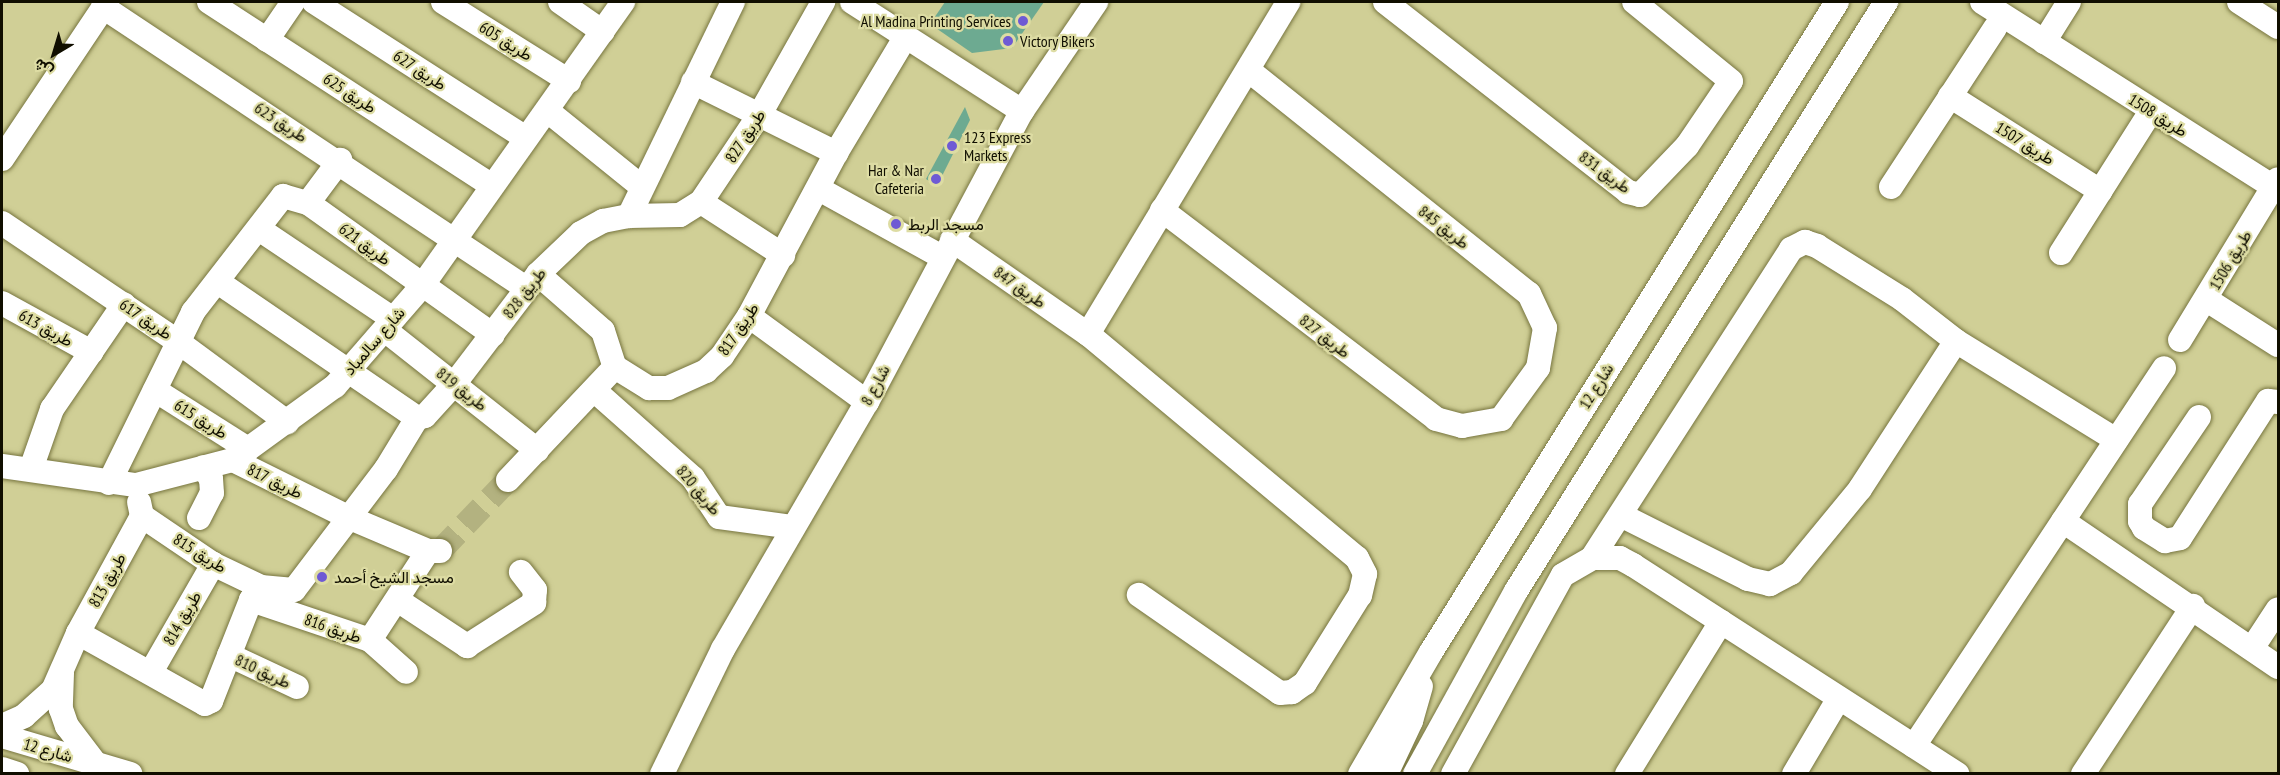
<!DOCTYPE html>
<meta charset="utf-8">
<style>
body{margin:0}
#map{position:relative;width:2280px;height:775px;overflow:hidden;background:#d0cf96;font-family:"PT Sans Narrow",Vazirmatn,sans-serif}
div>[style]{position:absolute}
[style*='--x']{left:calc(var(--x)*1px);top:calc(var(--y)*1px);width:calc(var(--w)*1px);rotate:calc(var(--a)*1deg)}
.building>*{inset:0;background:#6daa91}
.minor-tunnel>*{height:24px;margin-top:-12px;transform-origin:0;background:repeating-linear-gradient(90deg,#b3b280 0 24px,transparent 0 36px)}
.roads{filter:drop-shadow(0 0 2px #77753f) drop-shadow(0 0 2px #77753f)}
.minor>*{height:24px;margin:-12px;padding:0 12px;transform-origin:12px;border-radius:12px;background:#fff}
.dots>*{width:16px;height:16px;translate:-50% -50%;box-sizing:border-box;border:3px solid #dddca3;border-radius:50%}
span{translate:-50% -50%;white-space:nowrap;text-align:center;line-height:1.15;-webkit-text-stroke:4.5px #dddca3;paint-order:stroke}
.poi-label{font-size:16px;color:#100e00}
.right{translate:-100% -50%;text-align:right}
.left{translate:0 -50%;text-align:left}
.street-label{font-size:16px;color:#100e00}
.frame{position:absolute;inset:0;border:3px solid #100e00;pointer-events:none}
.north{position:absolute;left:24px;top:24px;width:60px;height:60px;-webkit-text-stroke:4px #dddca3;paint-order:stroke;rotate:218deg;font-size:16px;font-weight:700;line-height:24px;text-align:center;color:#100e00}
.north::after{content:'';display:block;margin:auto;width:21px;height:27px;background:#100e00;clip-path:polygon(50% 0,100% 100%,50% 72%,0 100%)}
</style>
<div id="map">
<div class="building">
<div style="clip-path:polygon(945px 2px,1044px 2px,1012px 48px,972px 53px,930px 24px)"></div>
<div style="clip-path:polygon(965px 107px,970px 120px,937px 186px,926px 179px)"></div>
</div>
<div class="minor-tunnel">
<div style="--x:440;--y:551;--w:98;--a:-46.2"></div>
</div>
<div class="roads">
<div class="minor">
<div style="--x:209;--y:2;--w:336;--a:33"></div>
<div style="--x:314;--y:2;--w:252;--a:32.7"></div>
<div style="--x:443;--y:2;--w:149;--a:32.1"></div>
<div style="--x:560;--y:2;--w:52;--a:34.9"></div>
<div style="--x:852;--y:2;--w:202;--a:32.7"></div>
<div style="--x:1385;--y:2;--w:308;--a:38"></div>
<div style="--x:1628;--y:192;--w:12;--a:14"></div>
<div style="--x:1640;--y:195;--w:68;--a:-46.2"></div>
<div style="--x:1687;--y:146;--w:78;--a:-55.9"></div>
<div style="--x:1731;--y:81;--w:125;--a:-140.8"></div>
<div style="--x:1982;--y:2;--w:346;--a:32.4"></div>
<div style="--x:2239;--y:2;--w:46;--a:32.7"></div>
<div style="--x:103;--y:7;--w:508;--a:33.6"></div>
<div style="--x:267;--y:40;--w:46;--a:-55.6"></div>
<div style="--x:2044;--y:42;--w:47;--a:-58"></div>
<div style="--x:693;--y:82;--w:160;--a:26.4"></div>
<div style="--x:1950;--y:96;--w:178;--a:32.3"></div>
<div style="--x:549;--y:112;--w:119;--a:38.9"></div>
<div style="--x:2;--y:159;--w:189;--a:-56.2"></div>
<div style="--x:1891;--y:187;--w:190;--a:-56.8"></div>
<div style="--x:819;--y:189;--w:141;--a:28.9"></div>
<div style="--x:701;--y:202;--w:98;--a:32.9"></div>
<div style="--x:308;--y:203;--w:54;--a:-53.3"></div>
<div style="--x:1162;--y:210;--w:345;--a:37.3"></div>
<div style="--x:1436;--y:419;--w:27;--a:15"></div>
<div style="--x:1462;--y:426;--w:40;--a:-10"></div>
<div style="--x:1501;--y:419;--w:63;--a:-54"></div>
<div style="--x:1538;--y:368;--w:41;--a:-80.1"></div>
<div style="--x:1545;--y:328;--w:38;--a:-115"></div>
<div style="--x:1529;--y:294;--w:359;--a:-141.4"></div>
<div style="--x:629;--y:216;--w:238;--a:-64.1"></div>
<div style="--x:2;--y:223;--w:211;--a:34"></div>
<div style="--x:177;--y:341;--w:137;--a:36.4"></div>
<div style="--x:259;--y:229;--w:161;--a:33.9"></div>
<div style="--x:952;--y:240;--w:165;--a:34.7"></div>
<div style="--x:1088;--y:334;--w:350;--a:39.8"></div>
<div style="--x:1357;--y:558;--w:18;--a:63"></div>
<div style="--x:1365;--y:574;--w:22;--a:103"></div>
<div style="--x:1360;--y:595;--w:104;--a:122"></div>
<div style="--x:1305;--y:683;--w:16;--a:145"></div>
<div style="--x:1292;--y:692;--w:12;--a:175"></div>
<div style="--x:1280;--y:693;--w:172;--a:-145.2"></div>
<div style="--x:2061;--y:253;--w:168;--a:-57.6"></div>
<div style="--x:538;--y:274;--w:86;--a:41.2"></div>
<div style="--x:603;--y:331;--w:38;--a:72"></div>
<div style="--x:218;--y:282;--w:241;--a:34.3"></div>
<div style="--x:2207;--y:300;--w:84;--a:32.4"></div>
<div style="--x:2;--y:303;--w:102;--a:28.8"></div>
<div style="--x:749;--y:316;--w:146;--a:36.1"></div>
<div style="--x:385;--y:330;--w:194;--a:38.3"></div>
<div style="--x:1088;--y:334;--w:388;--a:-58.9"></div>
<div style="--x:2180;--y:340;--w:188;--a:-58.7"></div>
<div style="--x:1956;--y:341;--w:188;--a:31.7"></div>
<div style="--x:155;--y:390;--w:110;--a:32.4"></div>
<div style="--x:594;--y:390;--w:132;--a:41.6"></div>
<div style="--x:693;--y:478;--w:47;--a:56.3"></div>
<div style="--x:719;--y:517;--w:75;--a:7.7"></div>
<div style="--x:2199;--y:417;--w:105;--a:124.1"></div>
<div style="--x:2140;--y:504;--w:17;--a:90"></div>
<div style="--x:2140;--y:521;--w:8;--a:60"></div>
<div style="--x:2144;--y:528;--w:25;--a:32"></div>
<div style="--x:2165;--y:541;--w:15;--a:-11"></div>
<div style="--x:2180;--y:538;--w:163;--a:-57.3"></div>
<div style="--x:2268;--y:401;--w:10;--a:6"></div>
<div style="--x:417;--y:418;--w:8;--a:-14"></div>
<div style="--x:425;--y:416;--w:45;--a:-47.7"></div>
<div style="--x:455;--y:383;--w:137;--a:-52.7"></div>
<div style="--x:538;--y:274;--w:59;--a:-43.6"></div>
<div style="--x:581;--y:233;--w:25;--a:-29"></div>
<div style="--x:603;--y:221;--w:26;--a:-11"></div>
<div style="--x:629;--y:216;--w:51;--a:-1.1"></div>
<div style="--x:680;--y:215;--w:25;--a:-32"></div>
<div style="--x:701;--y:202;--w:106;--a:-56.2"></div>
<div style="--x:760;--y:114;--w:129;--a:-60.6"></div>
<div style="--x:233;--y:460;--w:131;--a:26.4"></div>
<div style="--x:350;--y:518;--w:85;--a:22.9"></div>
<div style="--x:428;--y:551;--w:12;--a:0"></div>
<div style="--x:2;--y:466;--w:135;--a:8.1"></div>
<div style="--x:136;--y:485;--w:100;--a:-14.5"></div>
<div style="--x:233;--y:460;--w:126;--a:-36"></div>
<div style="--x:335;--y:386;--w:133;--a:-49"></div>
<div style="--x:422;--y:286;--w:348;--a:-54.7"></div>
<div style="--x:31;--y:469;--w:64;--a:-70.7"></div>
<div style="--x:52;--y:409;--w:127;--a:-55.6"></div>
<div style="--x:508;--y:480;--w:156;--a:-46.6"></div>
<div style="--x:615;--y:367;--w:40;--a:32"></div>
<div style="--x:649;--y:388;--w:19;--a:0"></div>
<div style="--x:668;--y:388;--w:42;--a:-24.1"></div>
<div style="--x:706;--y:371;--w:22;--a:-43"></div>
<div style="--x:722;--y:356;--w:48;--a:-56"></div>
<div style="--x:749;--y:316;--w:185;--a:-61.9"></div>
<div style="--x:836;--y:153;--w:136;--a:-59.1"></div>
<div style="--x:109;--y:483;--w:191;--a:-63.8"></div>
<div style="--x:193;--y:312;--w:147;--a:-52.2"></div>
<div style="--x:283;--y:196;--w:26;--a:16"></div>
<div style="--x:308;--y:203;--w:227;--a:35.5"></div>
<div style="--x:142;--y:516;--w:86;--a:34.1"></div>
<div style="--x:213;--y:564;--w:53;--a:25.6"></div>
<div style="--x:261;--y:587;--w:33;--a:5"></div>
<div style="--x:294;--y:590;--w:152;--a:-52.8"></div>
<div style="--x:386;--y:469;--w:60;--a:-58.7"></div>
<div style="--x:199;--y:518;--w:28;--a:-63"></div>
<div style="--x:212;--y:493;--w:14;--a:-94"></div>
<div style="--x:211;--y:479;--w:14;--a:-124"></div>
<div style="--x:2063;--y:521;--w:260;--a:34.2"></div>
<div style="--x:1592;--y:558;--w:368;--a:-57.2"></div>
<div style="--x:1791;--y:249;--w:16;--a:-27"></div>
<div style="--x:1805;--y:242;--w:13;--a:18"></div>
<div style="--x:1817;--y:246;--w:100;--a:31.9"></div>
<div style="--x:1902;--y:299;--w:68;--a:37.9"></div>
<div style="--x:1956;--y:341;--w:176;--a:123"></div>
<div style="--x:1860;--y:489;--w:109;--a:129.4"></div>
<div style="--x:1791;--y:573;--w:24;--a:152"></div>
<div style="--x:1770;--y:584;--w:23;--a:-167"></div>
<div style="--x:1748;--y:579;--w:142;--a:-153.3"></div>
<div style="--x:251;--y:600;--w:126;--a:18.6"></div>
<div style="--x:370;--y:640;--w:48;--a:41.6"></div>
<div style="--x:399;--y:601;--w:82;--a:33.5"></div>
<div style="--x:467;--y:646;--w:80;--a:-32.7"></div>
<div style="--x:534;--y:603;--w:13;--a:-86"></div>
<div style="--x:535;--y:590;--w:23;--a:-128"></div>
<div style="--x:78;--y:633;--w:145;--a:29.2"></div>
<div style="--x:205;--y:704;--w:7;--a:-27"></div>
<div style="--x:211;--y:701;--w:109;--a:-68.4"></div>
<div style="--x:251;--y:600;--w:16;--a:-52"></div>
<div style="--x:370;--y:640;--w:106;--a:-56.9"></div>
<div style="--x:2253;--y:647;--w:45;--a:-56.7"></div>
<div style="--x:229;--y:655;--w:75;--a:25.2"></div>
<div style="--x:151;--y:672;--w:125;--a:-60.1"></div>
<div style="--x:62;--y:673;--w:36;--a:92"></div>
<div style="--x:61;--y:709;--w:18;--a:71"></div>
<div style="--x:67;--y:726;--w:48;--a:52.7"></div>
<div style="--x:2;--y:726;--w:24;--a:-24"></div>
<div style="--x:24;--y:716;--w:39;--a:-42"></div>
<div style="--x:53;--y:690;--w:62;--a:-66.3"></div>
<div style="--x:78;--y:633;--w:133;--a:-61.3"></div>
<div style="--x:142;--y:516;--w:14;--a:-102"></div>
<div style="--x:2;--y:736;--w:134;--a:16.5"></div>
<div style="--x:1914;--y:746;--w:453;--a:-56.5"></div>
<div style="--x:2;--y:769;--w:16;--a:18"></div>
<div style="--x:662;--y:774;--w:139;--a:-64"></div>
<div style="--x:723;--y:649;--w:286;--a:-59.8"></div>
<div style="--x:867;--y:402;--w:330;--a:-62"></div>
<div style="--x:1022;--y:111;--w:132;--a:-55.8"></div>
<div style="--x:1360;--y:774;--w:141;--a:-59.8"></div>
<div style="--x:1431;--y:652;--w:766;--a:-58.01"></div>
<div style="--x:1386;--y:774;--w:59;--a:-64.7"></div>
<div style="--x:1411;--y:721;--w:36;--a:-74"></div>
<div style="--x:1415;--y:774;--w:209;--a:-61.1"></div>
<div style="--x:1516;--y:591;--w:696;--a:-57.86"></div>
<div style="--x:1453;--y:774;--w:227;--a:-61.1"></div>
<div style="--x:1563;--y:575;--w:34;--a:-30"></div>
<div style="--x:1592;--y:558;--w:28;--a:0"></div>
<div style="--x:1620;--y:558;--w:15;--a:28"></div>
<div style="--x:1633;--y:565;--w:386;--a:32.8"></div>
<div style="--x:1627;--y:774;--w:179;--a:-58.3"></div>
<div style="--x:1794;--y:774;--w:88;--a:-59.4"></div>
<div style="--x:2083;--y:774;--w:201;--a:-56.8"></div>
</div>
</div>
<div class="dots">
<div style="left:1023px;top:21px;background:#6e5ad4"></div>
<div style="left:1008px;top:41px;background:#6e5ad4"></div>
<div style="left:952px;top:146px;background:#6e5ad4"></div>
<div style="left:936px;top:179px;background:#6e5ad4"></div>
<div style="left:896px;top:224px;background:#6e5ad4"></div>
<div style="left:322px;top:577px;background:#6e5ad4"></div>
</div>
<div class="poi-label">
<span class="right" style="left:1011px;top:21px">Al Madina Printing Services</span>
<span class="left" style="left:1020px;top:41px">Victory Bikers</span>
<span class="left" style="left:964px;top:146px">123 Express<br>Markets</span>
<span class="right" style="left:924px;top:179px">Har &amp; Nar<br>Cafeteria</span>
<span class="left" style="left:908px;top:224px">مسجد الربط</span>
<span class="left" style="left:334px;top:577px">مسجد الشيخ أحمد</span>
</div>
<div class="street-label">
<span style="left:506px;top:41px;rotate:32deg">طريق 605</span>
<span style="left:420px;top:70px;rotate:33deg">طريق 627</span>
<span style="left:350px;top:93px;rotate:33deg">طريق 625</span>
<span style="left:2158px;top:115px;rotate:32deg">طريق 1508</span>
<span style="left:281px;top:122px;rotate:33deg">طريق 623</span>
<span style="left:745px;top:136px;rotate:-57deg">طريق 827</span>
<span style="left:2025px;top:143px;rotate:32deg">طريق 1507</span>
<span style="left:1605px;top:172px;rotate:36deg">طريق 831</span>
<span style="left:1444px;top:227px;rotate:38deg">طريق 845</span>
<span style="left:365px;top:244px;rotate:36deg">طريق 621</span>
<span style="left:2230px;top:260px;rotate:-59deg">طريق 1506</span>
<span style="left:1020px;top:287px;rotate:35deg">طريق 847</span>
<span style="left:524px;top:293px;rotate:-52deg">طريق 828</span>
<span style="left:146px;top:319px;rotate:34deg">طريق 617</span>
<span style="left:46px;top:328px;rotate:29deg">طريق 613</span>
<span style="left:738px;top:329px;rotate:-56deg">طريق 817</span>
<span style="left:1325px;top:336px;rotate:38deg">طريق 827</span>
<span style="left:374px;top:341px;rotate:-49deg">شارع سالمباد</span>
<span style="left:875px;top:385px;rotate:-62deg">شارع 8</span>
<span style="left:1596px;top:386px;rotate:-58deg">شارع 12</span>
<span style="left:462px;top:389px;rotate:38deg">طريق 819</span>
<span style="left:201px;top:419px;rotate:32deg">طريق 615</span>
<span style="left:275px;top:481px;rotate:26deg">طريق 817</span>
<span style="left:699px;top:490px;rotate:50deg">طريق 820</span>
<span style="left:200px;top:553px;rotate:32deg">طريق 815</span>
<span style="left:107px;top:580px;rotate:-61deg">طريق 813</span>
<span style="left:182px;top:618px;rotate:-60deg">طريق 814</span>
<span style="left:333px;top:628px;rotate:19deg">طريق 816</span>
<span style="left:263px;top:671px;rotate:25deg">طريق 810</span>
<span style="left:48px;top:750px;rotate:16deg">شارع 12</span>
</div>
<div class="frame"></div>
<div class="north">ش</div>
</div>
